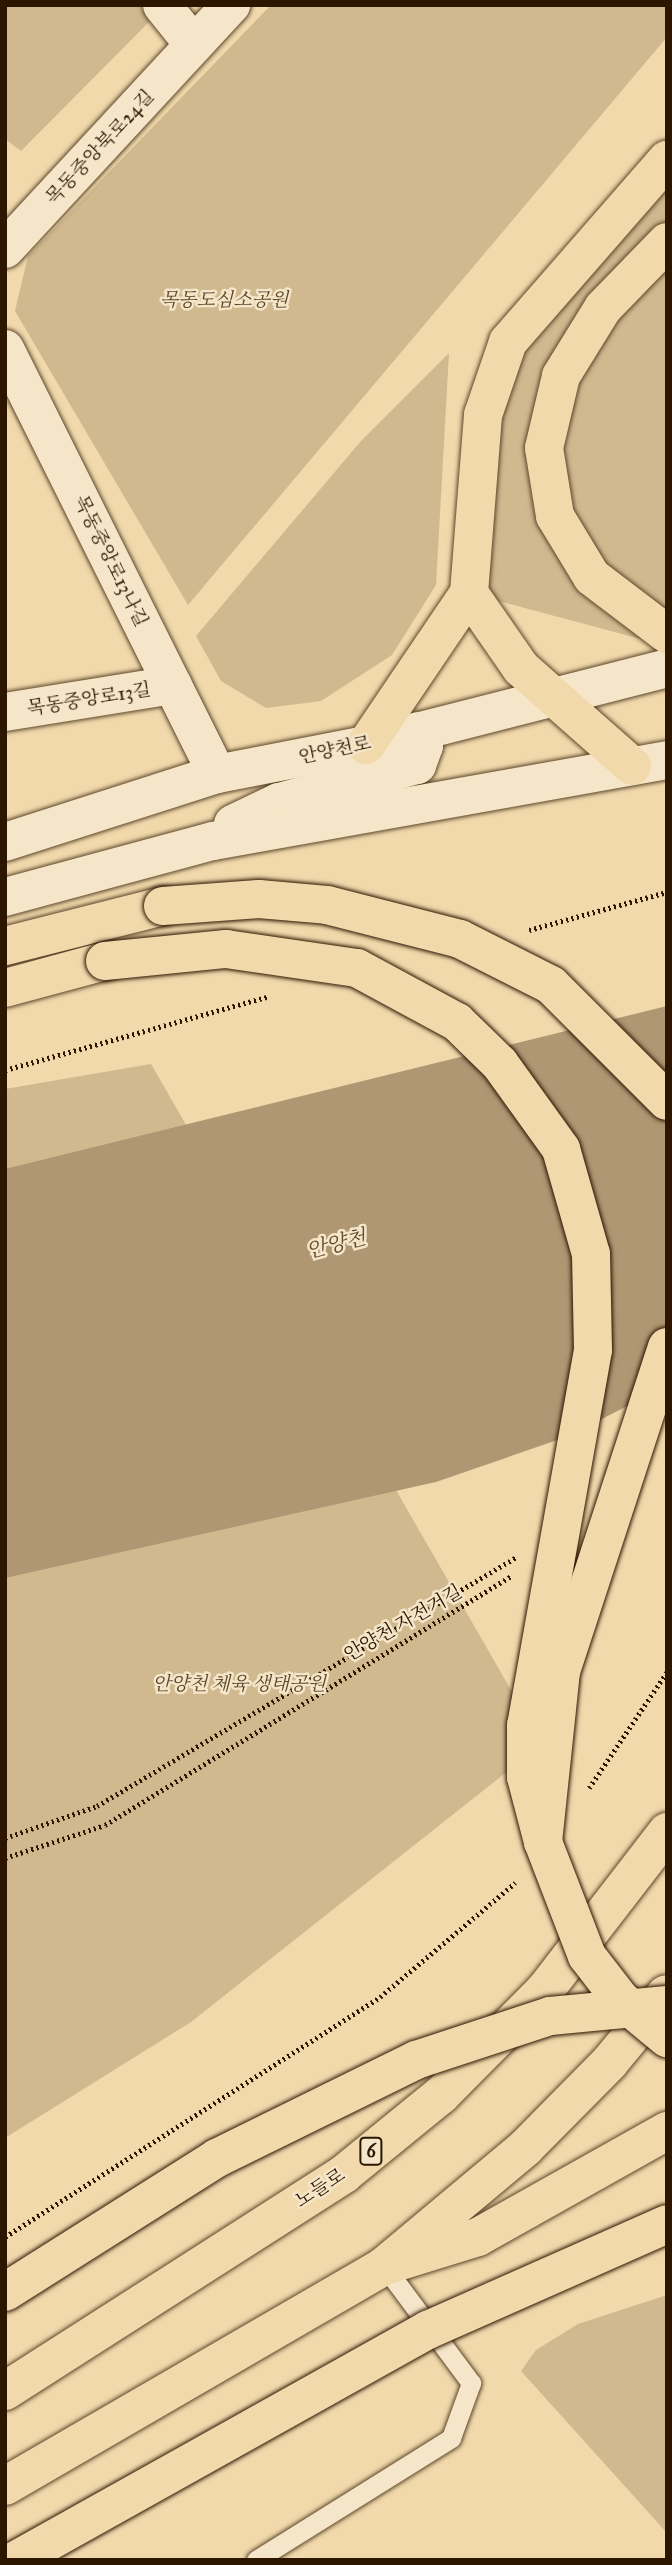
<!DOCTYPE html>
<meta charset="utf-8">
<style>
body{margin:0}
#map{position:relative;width:672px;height:2565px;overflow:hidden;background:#f1d9ac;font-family:"IM FELL Great Primer","Noto Serif KR",serif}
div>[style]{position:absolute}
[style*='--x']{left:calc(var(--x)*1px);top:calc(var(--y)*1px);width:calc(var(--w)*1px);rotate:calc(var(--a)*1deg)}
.green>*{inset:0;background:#d0b88f}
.water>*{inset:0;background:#ae9772}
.path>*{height:4.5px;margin-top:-2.25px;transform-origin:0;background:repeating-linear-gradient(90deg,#2d1600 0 2px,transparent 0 5.5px)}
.roads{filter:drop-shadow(0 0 2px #5e472b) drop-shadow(0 0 2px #5e472b)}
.lane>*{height:19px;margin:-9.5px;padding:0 9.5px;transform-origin:9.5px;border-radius:9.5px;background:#f6e6c9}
.street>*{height:38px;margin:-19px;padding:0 19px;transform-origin:19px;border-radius:19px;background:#f6e6c9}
.secondary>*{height:38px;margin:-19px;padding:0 19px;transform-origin:19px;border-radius:19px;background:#f6e6c9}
.primary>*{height:38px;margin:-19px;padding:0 19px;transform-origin:19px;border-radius:19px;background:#f1d9ac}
.highway>*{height:38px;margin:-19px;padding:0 19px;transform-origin:19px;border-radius:19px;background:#f1d9ac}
.bridges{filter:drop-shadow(0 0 2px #2d1600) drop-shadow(0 0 2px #2d1600)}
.primary-bridge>*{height:38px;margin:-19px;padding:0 19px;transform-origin:19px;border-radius:19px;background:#f1d9ac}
span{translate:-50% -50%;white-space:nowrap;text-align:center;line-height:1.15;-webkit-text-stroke:5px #f6e6c9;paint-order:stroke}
.shield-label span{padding:2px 5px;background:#f6e6c9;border:2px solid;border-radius:5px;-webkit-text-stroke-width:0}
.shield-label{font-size:18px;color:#2d1600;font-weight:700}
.street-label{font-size:19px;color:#2d1600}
.park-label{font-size:19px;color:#5e472b;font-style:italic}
.water-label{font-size:21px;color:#614a2e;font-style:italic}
.frame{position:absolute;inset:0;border:7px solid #2d1600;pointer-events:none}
</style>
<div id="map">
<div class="green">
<div style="clip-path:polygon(5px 5px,139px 5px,150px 21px,21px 151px,5px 139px)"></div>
<div style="clip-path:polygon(271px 5px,667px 5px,667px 37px,188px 605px,15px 311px,28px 256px)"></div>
<div style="clip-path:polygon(667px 160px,667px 646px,469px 593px,508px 342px)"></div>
<div style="clip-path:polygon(449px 353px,436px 585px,392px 655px,321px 701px,266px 708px,221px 681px,196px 636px,361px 441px)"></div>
<div style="clip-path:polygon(151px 1064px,542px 1744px,191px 2022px,5px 2138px,5px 1089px)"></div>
<div style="clip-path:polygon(667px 2295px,667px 2533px,521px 2371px,536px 2350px,578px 2324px)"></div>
</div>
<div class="water">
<div style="clip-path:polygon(667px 1006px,667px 1386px,566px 1437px,436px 1482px,5px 1578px,5px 1169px)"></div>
</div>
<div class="path">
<div style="--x:529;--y:930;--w:143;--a:-15.4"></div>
<div style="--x:5;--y:1070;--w:272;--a:-15.6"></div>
<div style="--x:589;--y:1788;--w:140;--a:-56.1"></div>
<div style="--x:5;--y:1838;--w:97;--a:-19.2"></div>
<div style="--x:97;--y:1806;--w:487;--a:-30.7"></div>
<div style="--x:5;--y:1858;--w:105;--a:-18.3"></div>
<div style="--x:105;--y:1825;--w:476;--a:-31.5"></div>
<div style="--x:5;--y:2237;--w:445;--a:-32.6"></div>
<div style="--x:380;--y:1997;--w:177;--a:-40.2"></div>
</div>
<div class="roads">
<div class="lane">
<div style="--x:256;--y:2560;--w:230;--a:-32"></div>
<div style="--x:451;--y:2438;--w:59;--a:-70"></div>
<div style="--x:471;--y:2383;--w:146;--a:-126.6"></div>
</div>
<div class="street">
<div style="--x:162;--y:5;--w:51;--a:51.3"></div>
<div style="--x:5;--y:249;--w:333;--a:-47.2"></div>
<div style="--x:5;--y:349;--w:475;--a:63.5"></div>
<div style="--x:5;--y:712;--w:170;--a:-9.1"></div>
</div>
<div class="secondary">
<div style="--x:233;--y:824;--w:51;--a:-25.6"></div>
<div style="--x:279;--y:802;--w:143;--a:-15"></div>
<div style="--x:417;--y:765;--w:20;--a:-70"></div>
<div style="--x:424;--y:746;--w:16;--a:-112"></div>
<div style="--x:5;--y:842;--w:223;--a:-17.8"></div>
<div style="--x:217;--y:774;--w:152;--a:-11"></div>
<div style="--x:366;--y:745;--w:311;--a:-14.3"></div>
<div style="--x:5;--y:897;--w:215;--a:-15.1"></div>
<div style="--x:213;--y:841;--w:461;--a:-10.1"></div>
</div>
<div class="primary">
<div style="--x:667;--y:242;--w:92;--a:134.1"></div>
<div style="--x:603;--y:308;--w:80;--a:121.7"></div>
<div style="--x:561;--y:376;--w:74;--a:103.3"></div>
<div style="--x:544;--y:448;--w:69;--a:80.8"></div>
<div style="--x:555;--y:516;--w:71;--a:58.8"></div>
<div style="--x:592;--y:577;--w:94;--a:37.2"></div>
<div style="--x:469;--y:593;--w:91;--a:55.3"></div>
<div style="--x:521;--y:668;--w:148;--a:41.4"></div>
<div style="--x:366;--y:745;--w:184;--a:-55.9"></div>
<div style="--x:469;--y:593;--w:179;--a:-85.5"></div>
<div style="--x:483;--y:415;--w:77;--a:-71.1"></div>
<div style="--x:508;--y:342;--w:242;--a:-48.9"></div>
<div style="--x:5;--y:946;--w:163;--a:-14.2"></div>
<div style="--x:5;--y:988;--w:104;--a:-15.1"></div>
<div style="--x:5;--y:2391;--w:403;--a:-32.6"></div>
<div style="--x:344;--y:2174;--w:125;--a:-39.2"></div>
<div style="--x:441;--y:2095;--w:148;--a:-45.3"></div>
<div style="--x:545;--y:1990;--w:200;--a:-52.3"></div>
<div style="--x:5;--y:2486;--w:438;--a:-30.1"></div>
<div style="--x:384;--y:2266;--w:184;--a:-39.9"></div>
<div style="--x:525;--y:2148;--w:120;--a:-45.3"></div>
<div style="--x:609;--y:2063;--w:89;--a:-50.4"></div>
</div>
<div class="highway">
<div style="--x:384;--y:2266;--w:98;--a:-17.1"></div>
<div style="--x:478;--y:2237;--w:217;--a:-29.3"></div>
</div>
</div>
<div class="bridges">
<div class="primary-bridge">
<div style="--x:163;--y:906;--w:96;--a:-4.2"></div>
<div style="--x:259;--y:899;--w:68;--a:5"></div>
<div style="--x:327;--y:905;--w:137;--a:14.3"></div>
<div style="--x:460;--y:939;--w:102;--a:26.8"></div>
<div style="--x:551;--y:985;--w:164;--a:45"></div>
<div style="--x:105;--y:961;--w:122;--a:-5.7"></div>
<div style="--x:226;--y:949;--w:132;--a:8.3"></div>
<div style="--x:357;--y:968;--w:114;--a:28.4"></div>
<div style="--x:457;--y:1022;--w:60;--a:44.3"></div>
<div style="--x:500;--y:1064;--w:105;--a:54.3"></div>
<div style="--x:561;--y:1149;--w:109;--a:74.1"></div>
<div style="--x:591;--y:1254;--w:96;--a:88.8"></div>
<div style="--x:593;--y:1350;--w:381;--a:100.1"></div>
<div style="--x:526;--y:1725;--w:52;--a:90"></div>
<div style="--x:526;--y:1777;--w:67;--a:75.3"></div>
<div style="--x:667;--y:1347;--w:341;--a:108.1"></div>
<div style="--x:561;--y:1671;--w:172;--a:96"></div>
<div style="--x:543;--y:1842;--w:122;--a:68.9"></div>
<div style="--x:587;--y:1956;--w:56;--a:52.3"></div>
<div style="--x:621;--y:2000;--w:60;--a:39.6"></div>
<div style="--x:5;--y:2292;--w:251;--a:-32.3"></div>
<div style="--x:217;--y:2158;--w:222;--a:-26.2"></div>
<div style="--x:416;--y:2060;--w:141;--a:-18.2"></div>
<div style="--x:550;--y:2016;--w:118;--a:-5.4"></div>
<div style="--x:16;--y:2560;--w:472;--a:-29.2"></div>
<div style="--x:428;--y:2330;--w:261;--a:-23.9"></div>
</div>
</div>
<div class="shield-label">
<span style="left:371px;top:2151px">6</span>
</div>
<div class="street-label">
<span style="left:100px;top:147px;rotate:-47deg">목동중앙북로24길</span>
<span style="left:111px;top:561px;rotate:64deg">목동중앙로13나길</span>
<span style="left:89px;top:699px;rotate:-9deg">목동중앙로13길</span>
<span style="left:335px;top:750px;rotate:-12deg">안양천로</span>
<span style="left:403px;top:1623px;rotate:-30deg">안양천 자전거길</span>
<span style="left:320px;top:2188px;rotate:-33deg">노들로</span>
</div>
<div class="park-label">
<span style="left:224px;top:300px">목동도심소공원</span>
<span style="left:239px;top:1684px">안양천 체육 생태공원</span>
</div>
<div class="water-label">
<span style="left:336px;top:1244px;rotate:-14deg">안양천</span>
</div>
<div class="frame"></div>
</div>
